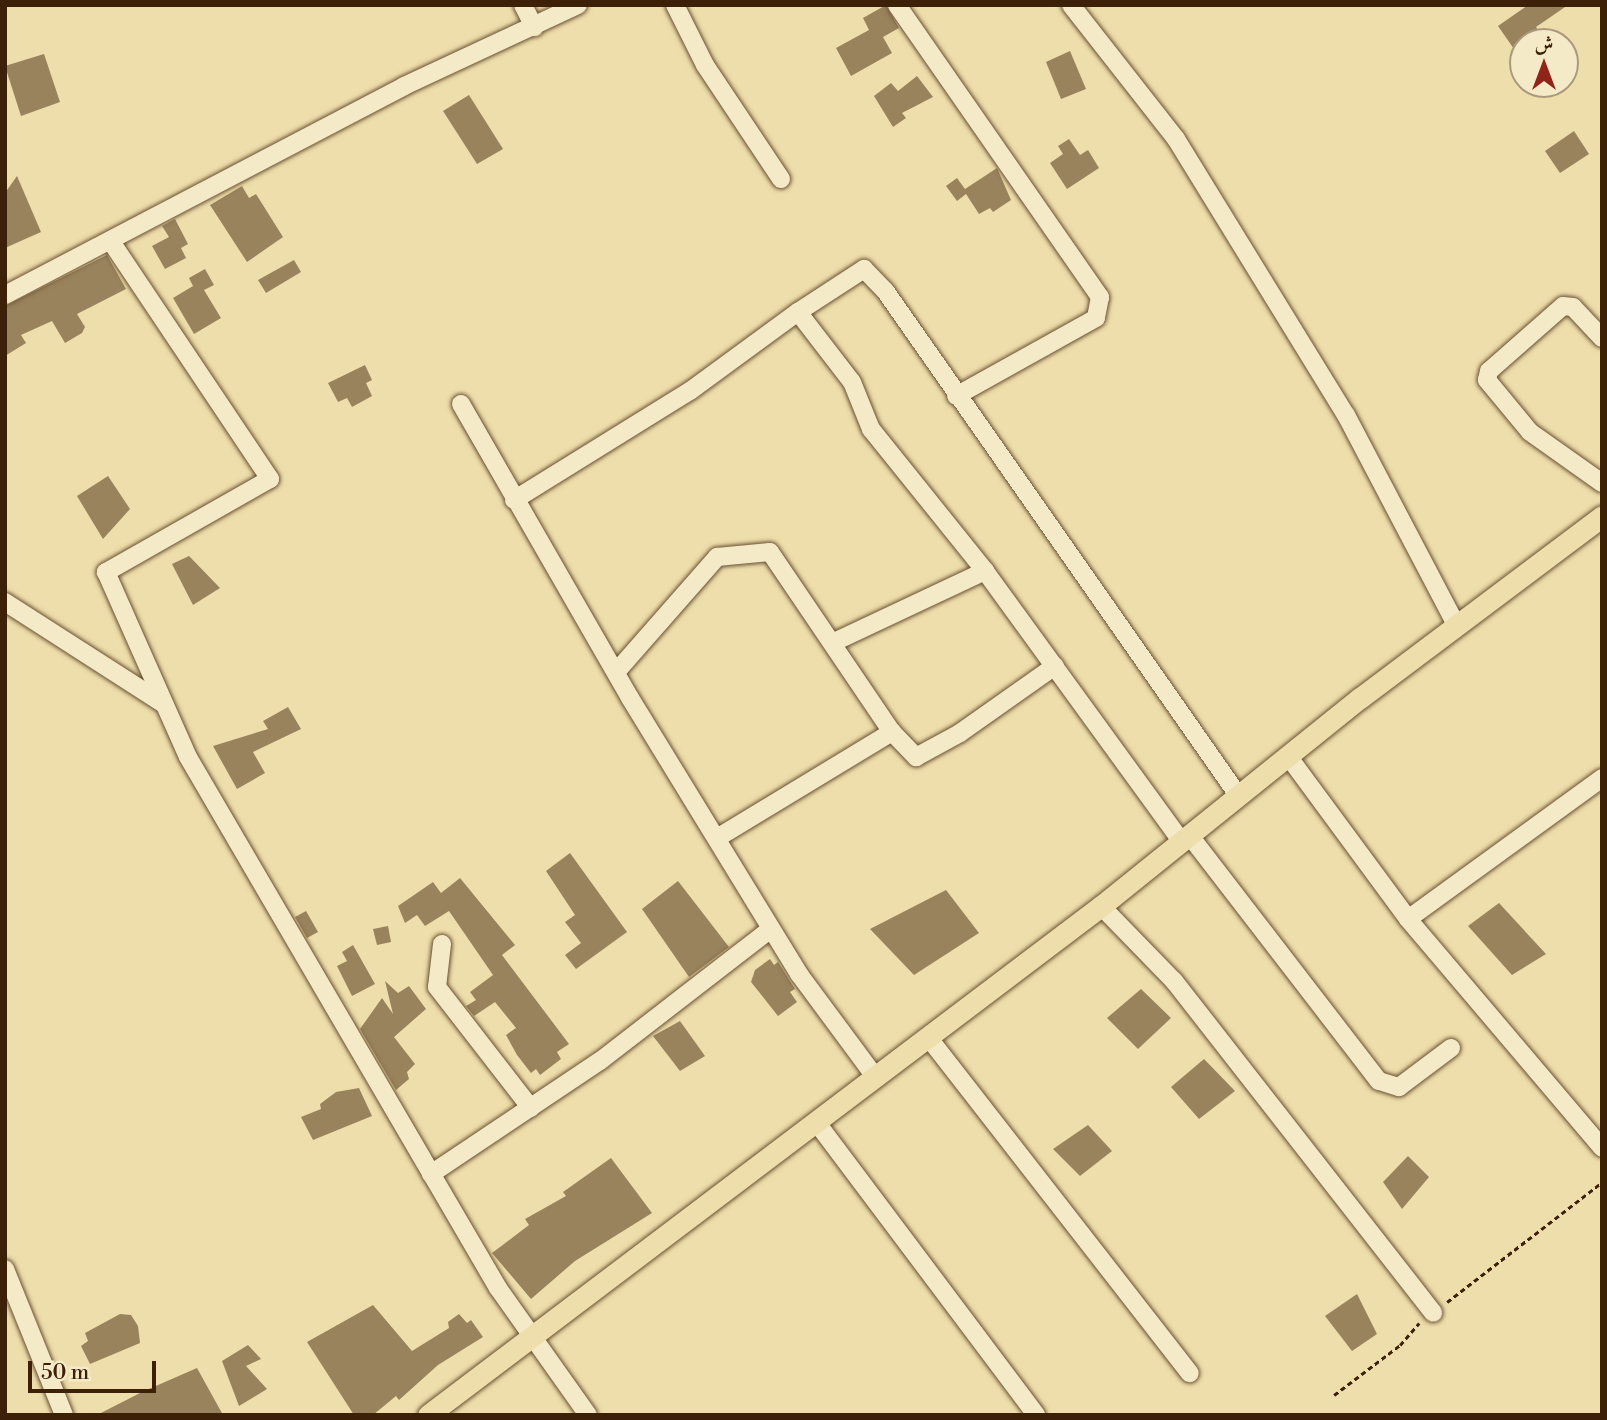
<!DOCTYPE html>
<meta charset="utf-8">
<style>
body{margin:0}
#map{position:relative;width:1607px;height:1420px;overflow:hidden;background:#eedeab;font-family:"Libre Bodoni",Amiri,serif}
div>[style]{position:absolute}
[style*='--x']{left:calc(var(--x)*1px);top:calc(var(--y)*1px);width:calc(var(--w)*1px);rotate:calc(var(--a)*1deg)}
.building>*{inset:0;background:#99835d}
.path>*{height:2.5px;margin-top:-1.25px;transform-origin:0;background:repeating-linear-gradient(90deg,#3d2008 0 5px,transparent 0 8.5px)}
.roads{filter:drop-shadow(0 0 2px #695031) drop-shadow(0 0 2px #695031)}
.minor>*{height:18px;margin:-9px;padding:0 9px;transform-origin:9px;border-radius:9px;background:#f4eac8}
.major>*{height:21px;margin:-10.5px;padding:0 10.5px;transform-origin:10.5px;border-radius:10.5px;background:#eedeab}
span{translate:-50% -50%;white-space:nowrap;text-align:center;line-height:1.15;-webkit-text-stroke:6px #f4eac8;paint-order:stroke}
.frame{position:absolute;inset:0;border:7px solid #3d2008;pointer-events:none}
.north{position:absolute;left:1509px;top:28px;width:70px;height:70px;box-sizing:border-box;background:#f4eac8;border:2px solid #ab997b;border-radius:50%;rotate:0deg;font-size:19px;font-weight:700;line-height:28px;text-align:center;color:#3d2008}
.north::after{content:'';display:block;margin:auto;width:24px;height:32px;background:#8f2418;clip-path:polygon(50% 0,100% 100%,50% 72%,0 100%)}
.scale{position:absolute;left:28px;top:1361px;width:128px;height:32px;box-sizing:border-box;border:4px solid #3d2008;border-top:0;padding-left:9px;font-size:21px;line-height:24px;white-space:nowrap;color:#3d2008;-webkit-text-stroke:5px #f4eac8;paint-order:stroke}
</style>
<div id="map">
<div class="building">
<div style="clip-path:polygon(886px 5px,899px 28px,883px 37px,892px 53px,851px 76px,836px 48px,869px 30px,863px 18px)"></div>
<div style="clip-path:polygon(1528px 5px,1568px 5px,1536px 27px,1546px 42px,1523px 42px,1523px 62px,1498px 26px)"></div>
<div style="clip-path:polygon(1070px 51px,1086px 89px,1061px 99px,1046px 62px)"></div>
<div style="clip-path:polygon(44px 54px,60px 102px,21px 116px,5px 66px)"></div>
<div style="clip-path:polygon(917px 76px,933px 97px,902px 113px,906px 118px,893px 127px,874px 96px,891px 83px,898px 91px)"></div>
<div style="clip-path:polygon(469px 95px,503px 149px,477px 164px,443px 111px)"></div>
<div style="clip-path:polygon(1574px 131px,1589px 154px,1560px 173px,1545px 151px)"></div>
<div style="clip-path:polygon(1069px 139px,1080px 155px,1088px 150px,1099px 168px,1067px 189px,1050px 163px,1063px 154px,1058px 146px)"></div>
<div style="clip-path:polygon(997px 168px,1011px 200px,993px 212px,990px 208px,979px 214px,966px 194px,957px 201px,946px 186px,957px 178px,965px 189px)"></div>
<div style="clip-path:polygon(17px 176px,41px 232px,5px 248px,5px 193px)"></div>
<div style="clip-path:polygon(242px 186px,249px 198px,256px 194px,283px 237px,247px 262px,210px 205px)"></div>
<div style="clip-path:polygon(175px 219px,188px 244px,181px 248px,186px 258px,165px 269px,152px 246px,169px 237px,162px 226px)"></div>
<div style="clip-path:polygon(107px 255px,126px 289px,77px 314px,85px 327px,82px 333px,65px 343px,52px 321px,21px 335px,26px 343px,5px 356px,5px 306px)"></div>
<div style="clip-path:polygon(294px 260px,301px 272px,266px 293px,258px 280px)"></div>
<div style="clip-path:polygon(205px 269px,214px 285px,204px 290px,221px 318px,194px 334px,173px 298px,193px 286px,189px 278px)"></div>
<div style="clip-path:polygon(365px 365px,372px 380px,366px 383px,372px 396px,352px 407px,347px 398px,338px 402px,328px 383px)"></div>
<div style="clip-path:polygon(108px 476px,130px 509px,103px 539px,77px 496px)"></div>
<div style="clip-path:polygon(189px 556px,220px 588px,193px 605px,172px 564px)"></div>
<div style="clip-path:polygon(288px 707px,301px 729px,253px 752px,265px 773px,237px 789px,213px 746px,268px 729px,263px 721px)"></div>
<div style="clip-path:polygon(570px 853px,627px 932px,576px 969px,565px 955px,581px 943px,565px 922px,575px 915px,546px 871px)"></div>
<div style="clip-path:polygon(460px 878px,515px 945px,502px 955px,569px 1044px,557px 1052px,561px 1059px,540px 1075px,536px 1069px,531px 1073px,517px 1055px,506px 1035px,516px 1028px,495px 1002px,474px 1016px,466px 1006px,476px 1000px,470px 992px,493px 975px,449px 911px,425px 926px,417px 915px,405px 923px,398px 906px,433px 882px,441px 893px)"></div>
<div style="clip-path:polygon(678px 881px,729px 947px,689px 977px,642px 909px)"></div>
<div style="clip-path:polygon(946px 890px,979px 933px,914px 975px,870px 929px)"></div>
<div style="clip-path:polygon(1499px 903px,1546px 954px,1512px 975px,1468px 926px)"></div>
<div style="clip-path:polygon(306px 911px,318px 932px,307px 938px,295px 917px)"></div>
<div style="clip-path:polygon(388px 926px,391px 942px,377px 945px,373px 929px)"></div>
<div style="clip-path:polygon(353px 945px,375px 984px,352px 996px,337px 966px,347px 961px,342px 952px)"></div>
<div style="clip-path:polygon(770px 959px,774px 965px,778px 962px,795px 989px,790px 992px,797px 1002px,778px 1016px,751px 982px,755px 970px)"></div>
<div style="clip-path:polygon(385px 981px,398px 993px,409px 986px,426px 1009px,394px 1037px,415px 1064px,407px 1072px,409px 1079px,396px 1090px,360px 1029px,382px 998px,393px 1014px)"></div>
<div style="clip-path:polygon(1141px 989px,1171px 1018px,1138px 1049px,1107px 1018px)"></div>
<div style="clip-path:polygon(680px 1021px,705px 1056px,680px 1071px,653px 1036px)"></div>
<div style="clip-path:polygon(1204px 1059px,1235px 1091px,1199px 1119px,1171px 1087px)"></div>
<div style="clip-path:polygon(359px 1088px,372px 1116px,313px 1140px,301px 1117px,321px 1109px,320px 1104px,336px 1092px)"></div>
<div style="clip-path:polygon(1088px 1125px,1112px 1151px,1080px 1176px,1053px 1149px)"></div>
<div style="clip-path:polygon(1408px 1156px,1429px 1177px,1402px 1209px,1383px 1182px)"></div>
<div style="clip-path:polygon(611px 1158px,652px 1213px,575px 1261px,531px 1299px,492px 1253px,529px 1225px,525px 1219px,566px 1196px,563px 1192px)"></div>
<div style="clip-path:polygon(1357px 1294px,1377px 1334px,1352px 1351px,1325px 1316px)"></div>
<div style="clip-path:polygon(373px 1305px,412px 1351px,449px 1328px,448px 1322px,459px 1314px,467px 1323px,471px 1320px,483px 1337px,438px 1365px,399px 1400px,396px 1396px,373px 1415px,354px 1415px,307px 1342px)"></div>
<div style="clip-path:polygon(120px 1314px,131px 1315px,138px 1326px,140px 1343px,90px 1364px,81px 1346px,88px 1341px,85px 1333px)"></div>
<div style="clip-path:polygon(248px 1345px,261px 1359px,246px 1366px,267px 1389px,239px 1406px,222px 1361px)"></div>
<div style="clip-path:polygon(197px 1368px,223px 1415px,97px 1415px,142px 1392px)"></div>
</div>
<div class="path">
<div style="--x:1447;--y:1302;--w:196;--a:-37.7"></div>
<div style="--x:1334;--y:1395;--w:83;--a:-37.1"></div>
<div style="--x:1400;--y:1345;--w:29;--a:-49"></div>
</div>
<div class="roads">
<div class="minor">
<div style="--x:523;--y:5;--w:25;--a:63"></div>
<div style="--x:675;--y:5;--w:67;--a:63.4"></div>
<div style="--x:705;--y:65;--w:137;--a:56.3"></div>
<div style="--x:897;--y:5;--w:356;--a:55.2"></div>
<div style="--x:1100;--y:297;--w:21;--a:101"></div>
<div style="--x:1096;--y:318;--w:160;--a:150.9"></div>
<div style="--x:1071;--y:5;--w:170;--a:51.9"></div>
<div style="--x:1176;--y:139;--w:324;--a:58.4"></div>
<div style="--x:1346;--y:415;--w:238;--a:62.3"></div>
<div style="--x:112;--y:243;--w:284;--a:56.2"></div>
<div style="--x:270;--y:479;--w:189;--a:150.4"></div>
<div style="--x:106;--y:572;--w:202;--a:66.1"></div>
<div style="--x:188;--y:757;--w:615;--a:59.72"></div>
<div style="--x:498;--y:1288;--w:156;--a:54.7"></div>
<div style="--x:5;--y:295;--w:450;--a:-27.6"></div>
<div style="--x:404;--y:86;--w:192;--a:-25"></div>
<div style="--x:798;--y:312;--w:79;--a:-33.1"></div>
<div style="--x:864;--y:269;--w:32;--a:46"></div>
<div style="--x:886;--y:292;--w:614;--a:55.02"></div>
<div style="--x:1602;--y:338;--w:42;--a:-133.1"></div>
<div style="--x:1573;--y:307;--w:10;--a:-174"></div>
<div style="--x:1563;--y:306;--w:98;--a:138.7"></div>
<div style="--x:1489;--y:371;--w:9;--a:103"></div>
<div style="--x:1487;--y:380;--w:67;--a:50.4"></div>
<div style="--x:1530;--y:432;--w:88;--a:35.3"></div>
<div style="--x:461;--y:404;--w:339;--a:60.1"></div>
<div style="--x:630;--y:698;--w:324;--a:58.5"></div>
<div style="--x:799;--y:974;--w:129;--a:53.5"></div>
<div style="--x:514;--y:500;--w:207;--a:-31.8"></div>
<div style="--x:690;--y:391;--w:134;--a:-36.2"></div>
<div style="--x:798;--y:312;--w:88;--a:52.4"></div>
<div style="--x:852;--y:382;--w:51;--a:68"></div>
<div style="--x:871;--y:429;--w:182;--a:51.2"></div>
<div style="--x:985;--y:571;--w:335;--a:54"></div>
<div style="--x:5;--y:602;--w:189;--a:32.7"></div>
<div style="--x:834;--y:642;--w:167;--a:-25.2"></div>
<div style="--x:617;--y:671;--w:152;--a:-48.7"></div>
<div style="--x:717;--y:557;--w:53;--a:-5.4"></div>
<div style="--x:770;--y:552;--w:217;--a:55.9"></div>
<div style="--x:892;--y:732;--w:35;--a:46"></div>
<div style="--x:916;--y:757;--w:50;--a:-28.6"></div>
<div style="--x:960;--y:733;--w:116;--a:-35.2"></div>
<div style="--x:1288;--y:756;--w:202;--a:53.6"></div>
<div style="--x:1408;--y:919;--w:300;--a:49.7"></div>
<div style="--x:1190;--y:836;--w:309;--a:52.4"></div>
<div style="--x:1379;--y:1081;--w:21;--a:17"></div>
<div style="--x:1399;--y:1087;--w:65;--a:-36.9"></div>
<div style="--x:717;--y:838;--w:205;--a:-31.2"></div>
<div style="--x:1101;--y:906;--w:105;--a:45.8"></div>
<div style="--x:1174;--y:981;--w:421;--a:52"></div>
<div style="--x:1408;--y:919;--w:240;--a:-36"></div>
<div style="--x:442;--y:944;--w:43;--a:96.6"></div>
<div style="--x:437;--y:987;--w:153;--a:52.2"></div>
<div style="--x:928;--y:1037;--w:426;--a:52.1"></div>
<div style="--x:817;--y:1123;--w:365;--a:53.1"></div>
<div style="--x:431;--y:1174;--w:203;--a:-33.8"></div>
<div style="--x:600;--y:1061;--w:216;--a:-37.7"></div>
<div style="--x:5;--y:1269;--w:157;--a:68"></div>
</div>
<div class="major">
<div style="--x:428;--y:1415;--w:844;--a:-37.1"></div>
<div style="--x:1101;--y:906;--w:332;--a:-38.8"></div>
<div style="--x:1360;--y:698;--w:303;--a:-36.9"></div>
</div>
</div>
<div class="frame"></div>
<div class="north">ش</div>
<div class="scale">50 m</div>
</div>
